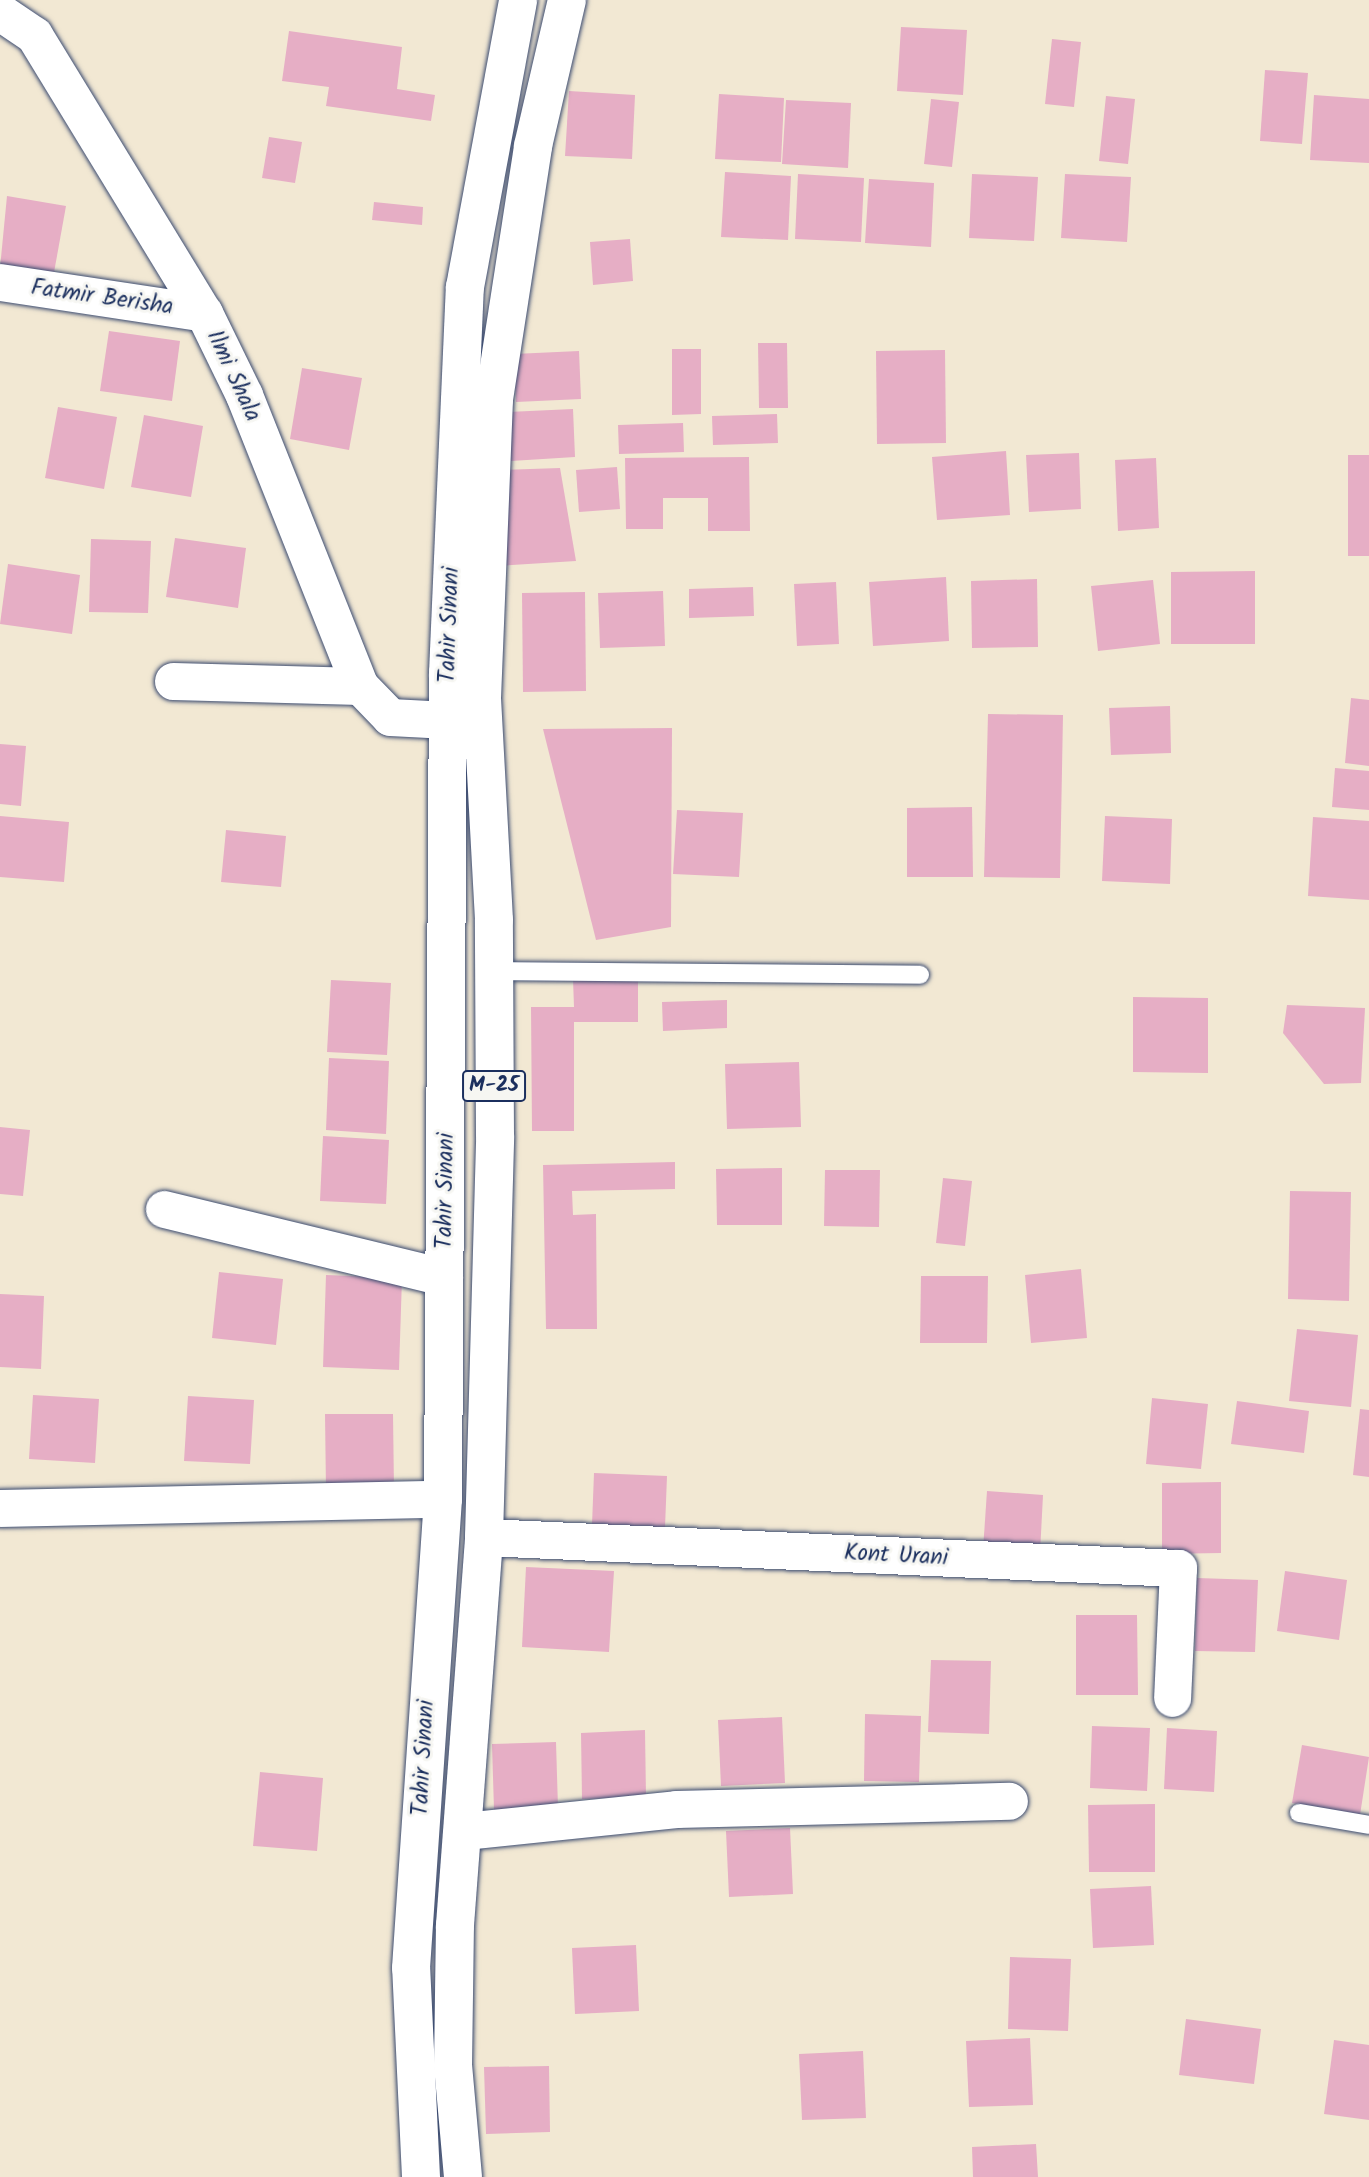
<!DOCTYPE html>
<style>
body{margin:0}
#map{position:relative;width:1369px;height:2177px;overflow:hidden;background:#f2e8d3;font-family:Kalam,sans-serif}
div>[style]{position:absolute}
[style*='--x']{left:calc(var(--x)*1px);top:calc(var(--y)*1px);width:calc(var(--w)*1px);rotate:calc(var(--a)*1deg)}
.building>*{inset:0;background:#e6aec5}
.roads{filter:drop-shadow(0 0 2px #3b4b70) drop-shadow(0 0 2px #3b4b70)}
.lane>*{height:18px;margin:-9px;padding:0 9px;transform-origin:9px;border-radius:9px;background:#fff}
.street>*{height:37px;margin:-18.5px;padding:0 18.5px;transform-origin:18.5px;border-radius:18.5px;background:#fff}
.primary>*{height:38px;margin:-19px;padding:0 19px;transform-origin:19px;border-radius:19px;background:#fff}
span{translate:-50% -50%;white-space:nowrap;text-align:center;line-height:1.15;-webkit-text-stroke:6px #f6f6f2;paint-order:stroke}
.shield-label span{padding:2px 5px;background:#f6f6f2;border:2px solid;border-radius:5px;-webkit-text-stroke-width:0}
.shield-label{font-size:21px;color:#1b2f5e;font-weight:700}
.street-label{font-size:23px;color:#1b2f5e}
</style>
<div id="map">
<div class="building">
<div style="clip-path:polygon(901px 27px,967px 30px,963px 95px,897px 91px)"></div>
<div style="clip-path:polygon(289px 31px,402px 47px,397px 89px,435px 95px,431px 121px,326px 106px,329px 87px,282px 81px)"></div>
<div style="clip-path:polygon(1052px 39px,1081px 42px,1074px 107px,1045px 104px)"></div>
<div style="clip-path:polygon(1265px 70px,1308px 73px,1302px 144px,1260px 141px)"></div>
<div style="clip-path:polygon(569px 91px,635px 95px,632px 159px,565px 156px)"></div>
<div style="clip-path:polygon(719px 94px,784px 98px,781px 162px,715px 159px)"></div>
<div style="clip-path:polygon(1314px 95px,1369px 99px,1369px 163px,1310px 160px)"></div>
<div style="clip-path:polygon(1106px 96px,1135px 99px,1128px 164px,1099px 161px)"></div>
<div style="clip-path:polygon(931px 99px,959px 102px,952px 167px,924px 164px)"></div>
<div style="clip-path:polygon(786px 100px,851px 103px,848px 168px,782px 164px)"></div>
<div style="clip-path:polygon(269px 137px,302px 142px,295px 183px,262px 178px)"></div>
<div style="clip-path:polygon(725px 172px,791px 176px,788px 240px,721px 237px)"></div>
<div style="clip-path:polygon(798px 174px,864px 178px,861px 242px,795px 239px)"></div>
<div style="clip-path:polygon(972px 174px,1038px 177px,1034px 241px,969px 238px)"></div>
<div style="clip-path:polygon(1065px 174px,1131px 177px,1127px 242px,1061px 238px)"></div>
<div style="clip-path:polygon(869px 179px,934px 183px,931px 247px,865px 243px)"></div>
<div style="clip-path:polygon(7px 196px,66px 206px,53px 278px,0 268px)"></div>
<div style="clip-path:polygon(374px 202px,423px 207px,422px 225px,372px 220px)"></div>
<div style="clip-path:polygon(630px 239px,633px 281px,593px 285px,590px 242px)"></div>
<div style="clip-path:polygon(109px 331px,180px 341px,172px 401px,100px 391px)"></div>
<div style="clip-path:polygon(758px 343px,787px 343px,788px 408px,759px 408px)"></div>
<div style="clip-path:polygon(672px 349px,701px 349px,701px 414px,672px 415px)"></div>
<div style="clip-path:polygon(945px 350px,946px 443px,877px 444px,876px 351px)"></div>
<div style="clip-path:polygon(579px 351px,581px 399px,516px 402px,514px 354px)"></div>
<div style="clip-path:polygon(302px 368px,362px 378px,349px 450px,290px 439px)"></div>
<div style="clip-path:polygon(58px 407px,117px 417px,104px 489px,45px 478px)"></div>
<div style="clip-path:polygon(573px 409px,575px 457px,511px 461px,508px 412px)"></div>
<div style="clip-path:polygon(777px 414px,778px 443px,713px 445px,712px 416px)"></div>
<div style="clip-path:polygon(144px 415px,203px 426px,191px 497px,131px 487px)"></div>
<div style="clip-path:polygon(683px 423px,684px 452px,619px 454px,618px 425px)"></div>
<div style="clip-path:polygon(1006px 451px,1010px 515px,937px 520px,932px 457px)"></div>
<div style="clip-path:polygon(1079px 453px,1081px 509px,1029px 512px,1026px 455px)"></div>
<div style="clip-path:polygon(1348px 455px,1369px 455px,1369px 556px,1348px 556px)"></div>
<div style="clip-path:polygon(749px 457px,750px 531px,708px 531px,708px 498px,663px 498px,663px 529px,626px 529px,625px 458px)"></div>
<div style="clip-path:polygon(1156px 458px,1159px 528px,1118px 531px,1115px 460px)"></div>
<div style="clip-path:polygon(617px 467px,620px 509px,579px 512px,576px 470px)"></div>
<div style="clip-path:polygon(560px 468px,576px 561px,497px 566px,503px 470px)"></div>
<div style="clip-path:polygon(175px 538px,246px 548px,238px 608px,166px 597px)"></div>
<div style="clip-path:polygon(91px 539px,151px 541px,148px 613px,89px 612px)"></div>
<div style="clip-path:polygon(8px 564px,80px 575px,72px 634px,0 624px)"></div>
<div style="clip-path:polygon(1255px 571px,1255px 644px,1171px 644px,1171px 572px)"></div>
<div style="clip-path:polygon(946px 577px,949px 641px,873px 646px,869px 582px)"></div>
<div style="clip-path:polygon(1037px 579px,1038px 647px,972px 648px,971px 581px)"></div>
<div style="clip-path:polygon(1153px 580px,1160px 644px,1098px 651px,1091px 586px)"></div>
<div style="clip-path:polygon(836px 582px,839px 644px,797px 646px,794px 584px)"></div>
<div style="clip-path:polygon(753px 587px,754px 616px,689px 618px,689px 589px)"></div>
<div style="clip-path:polygon(663px 591px,665px 646px,600px 648px,598px 593px)"></div>
<div style="clip-path:polygon(585px 592px,586px 691px,523px 692px,522px 593px)"></div>
<div style="clip-path:polygon(1351px 698px,1369px 700px,1369px 766px,1345px 763px)"></div>
<div style="clip-path:polygon(1170px 706px,1171px 753px,1111px 755px,1109px 708px)"></div>
<div style="clip-path:polygon(988px 714px,1063px 715px,1060px 878px,984px 877px)"></div>
<div style="clip-path:polygon(672px 728px,671px 927px,596px 940px,543px 729px)"></div>
<div style="clip-path:polygon(0 744px,26px 746px,21px 806px,0 804px)"></div>
<div style="clip-path:polygon(1335px 768px,1369px 771px,1369px 810px,1332px 807px)"></div>
<div style="clip-path:polygon(972px 807px,973px 877px,907px 877px,907px 808px)"></div>
<div style="clip-path:polygon(677px 810px,743px 813px,739px 877px,673px 874px)"></div>
<div style="clip-path:polygon(0 816px,69px 822px,64px 882px,0 877px)"></div>
<div style="clip-path:polygon(1105px 816px,1172px 819px,1170px 884px,1102px 881px)"></div>
<div style="clip-path:polygon(1313px 817px,1369px 821px,1369px 900px,1308px 896px)"></div>
<div style="clip-path:polygon(226px 830px,286px 836px,281px 887px,221px 882px)"></div>
<div style="clip-path:polygon(573px 979px,638px 979px,638px 1022px,574px 1022px,574px 1131px,532px 1131px,531px 1007px,574px 1007px)"></div>
<div style="clip-path:polygon(331px 980px,391px 983px,387px 1055px,327px 1052px)"></div>
<div style="clip-path:polygon(1133px 997px,1208px 998px,1208px 1073px,1133px 1072px)"></div>
<div style="clip-path:polygon(727px 1000px,727px 1028px,663px 1031px,662px 1002px)"></div>
<div style="clip-path:polygon(1287px 1005px,1365px 1008px,1361px 1083px,1324px 1084px,1283px 1033px)"></div>
<div style="clip-path:polygon(329px 1058px,389px 1061px,386px 1134px,326px 1130px)"></div>
<div style="clip-path:polygon(799px 1062px,801px 1127px,727px 1129px,725px 1064px)"></div>
<div style="clip-path:polygon(0 1127px,30px 1130px,23px 1196px,0 1194px)"></div>
<div style="clip-path:polygon(323px 1136px,389px 1140px,386px 1204px,320px 1201px)"></div>
<div style="clip-path:polygon(675px 1162px,675px 1189px,572px 1191px,573px 1215px,596px 1214px,597px 1329px,546px 1329px,543px 1165px)"></div>
<div style="clip-path:polygon(782px 1168px,782px 1225px,717px 1225px,716px 1169px)"></div>
<div style="clip-path:polygon(825px 1170px,880px 1170px,879px 1227px,824px 1226px)"></div>
<div style="clip-path:polygon(943px 1178px,972px 1181px,965px 1246px,936px 1243px)"></div>
<div style="clip-path:polygon(1290px 1191px,1351px 1192px,1349px 1301px,1288px 1299px)"></div>
<div style="clip-path:polygon(1081px 1269px,1087px 1338px,1031px 1343px,1025px 1275px)"></div>
<div style="clip-path:polygon(219px 1272px,283px 1279px,276px 1345px,212px 1338px)"></div>
<div style="clip-path:polygon(326px 1275px,402px 1278px,399px 1370px,323px 1367px)"></div>
<div style="clip-path:polygon(921px 1276px,988px 1276px,987px 1343px,920px 1343px)"></div>
<div style="clip-path:polygon(0 1294px,44px 1296px,41px 1369px,0 1367px)"></div>
<div style="clip-path:polygon(1297px 1329px,1358px 1335px,1351px 1407px,1289px 1401px)"></div>
<div style="clip-path:polygon(33px 1395px,99px 1399px,95px 1463px,29px 1459px)"></div>
<div style="clip-path:polygon(188px 1396px,254px 1400px,250px 1464px,184px 1461px)"></div>
<div style="clip-path:polygon(1152px 1398px,1208px 1404px,1201px 1469px,1146px 1464px)"></div>
<div style="clip-path:polygon(1237px 1401px,1309px 1411px,1304px 1453px,1231px 1444px)"></div>
<div style="clip-path:polygon(1360px 1409px,1369px 1410px,1369px 1477px,1353px 1475px)"></div>
<div style="clip-path:polygon(325px 1414px,393px 1414px,394px 1490px,326px 1491px)"></div>
<div style="clip-path:polygon(594px 1473px,667px 1476px,665px 1528px,592px 1525px)"></div>
<div style="clip-path:polygon(1221px 1482px,1221px 1553px,1162px 1554px,1162px 1483px)"></div>
<div style="clip-path:polygon(987px 1491px,1043px 1495px,1040px 1553px,983px 1550px)"></div>
<div style="clip-path:polygon(526px 1567px,614px 1571px,609px 1652px,522px 1647px)"></div>
<div style="clip-path:polygon(1285px 1571px,1347px 1580px,1339px 1640px,1277px 1631px)"></div>
<div style="clip-path:polygon(1197px 1578px,1258px 1580px,1255px 1652px,1195px 1651px)"></div>
<div style="clip-path:polygon(1076px 1615px,1137px 1615px,1138px 1695px,1076px 1695px)"></div>
<div style="clip-path:polygon(931px 1660px,991px 1661px,989px 1734px,928px 1732px)"></div>
<div style="clip-path:polygon(865px 1714px,921px 1716px,919px 1782px,864px 1781px)"></div>
<div style="clip-path:polygon(782px 1717px,785px 1783px,721px 1786px,718px 1720px)"></div>
<div style="clip-path:polygon(1092px 1726px,1150px 1728px,1147px 1791px,1090px 1788px)"></div>
<div style="clip-path:polygon(1167px 1728px,1217px 1731px,1214px 1792px,1164px 1789px)"></div>
<div style="clip-path:polygon(645px 1730px,646px 1797px,582px 1799px,581px 1733px)"></div>
<div style="clip-path:polygon(556px 1742px,558px 1808px,494px 1810px,492px 1744px)"></div>
<div style="clip-path:polygon(1302px 1745px,1369px 1757px,1360px 1815px,1292px 1803px)"></div>
<div style="clip-path:polygon(260px 1772px,323px 1778px,317px 1851px,253px 1846px)"></div>
<div style="clip-path:polygon(1155px 1804px,1155px 1872px,1089px 1872px,1088px 1805px)"></div>
<div style="clip-path:polygon(790px 1828px,793px 1894px,729px 1897px,726px 1831px)"></div>
<div style="clip-path:polygon(1151px 1886px,1154px 1945px,1093px 1948px,1090px 1889px)"></div>
<div style="clip-path:polygon(636px 1945px,639px 2011px,575px 2014px,572px 1948px)"></div>
<div style="clip-path:polygon(1010px 1957px,1071px 1959px,1068px 2031px,1008px 2029px)"></div>
<div style="clip-path:polygon(1186px 2019px,1261px 2029px,1254px 2084px,1179px 2075px)"></div>
<div style="clip-path:polygon(1030px 2038px,1033px 2105px,969px 2107px,966px 2041px)"></div>
<div style="clip-path:polygon(1334px 2040px,1369px 2045px,1369px 2120px,1324px 2114px)"></div>
<div style="clip-path:polygon(863px 2051px,866px 2118px,802px 2120px,799px 2054px)"></div>
<div style="clip-path:polygon(549px 2066px,550px 2132px,486px 2134px,484px 2067px)"></div>
<div style="clip-path:polygon(1036px 2144px,1038px 2177px,973px 2177px,972px 2147px)"></div>
</div>
<div class="roads">
<div class="lane">
<div style="--x:492;--y:971;--w:428;--a:0.5"></div>
<div style="--x:1299;--y:1813;--w:71;--a:9.7"></div>
</div>
<div class="street">
<div style="--x:0;--y:12;--w:41;--a:34.1"></div>
<div style="--x:34;--y:35;--w:326;--a:58.6"></div>
<div style="--x:204;--y:313;--w:91;--a:64"></div>
<div style="--x:244;--y:395;--w:313;--a:68.3"></div>
<div style="--x:360;--y:686;--w:43;--a:45.9"></div>
<div style="--x:390;--y:717;--w:58;--a:3"></div>
<div style="--x:0;--y:282;--w:206;--a:8.6"></div>
<div style="--x:173;--y:681;--w:187;--a:1.5"></div>
<div style="--x:164;--y:1209;--w:288;--a:13.7"></div>
<div style="--x:0;--y:1508;--w:443;--a:-1.2"></div>
<div style="--x:484;--y:1537;--w:695;--a:2.56"></div>
<div style="--x:1178;--y:1568;--w:130;--a:92.6"></div>
<div style="--x:464;--y:1831;--w:213;--a:-5.9"></div>
<div style="--x:676;--y:1809;--w:333;--a:-1.4"></div>
</div>
<div class="primary">
<div style="--x:421;--y:2177;--w:209;--a:-92.7"></div>
<div style="--x:411;--y:1968;--w:470;--a:-86.1"></div>
<div style="--x:443;--y:1499;--w:826;--a:-89.65"></div>
<div style="--x:448;--y:673;--w:386;--a:-87.5"></div>
<div style="--x:465;--y:287;--w:292;--a:-79.5"></div>
<div style="--x:463;--y:2177;--w:111;--a:-95.1"></div>
<div style="--x:453;--y:2066;--w:141;--a:-89.2"></div>
<div style="--x:455;--y:1925;--w:389;--a:-85.7"></div>
<div style="--x:484;--y:1537;--w:401;--a:-88.4"></div>
<div style="--x:495;--y:1136;--w:216;--a:-90.3"></div>
<div style="--x:494;--y:920;--w:222;--a:-93.1"></div>
<div style="--x:482;--y:698;--w:299;--a:-87.7"></div>
<div style="--x:494;--y:399;--w:256;--a:-81.2"></div>
<div style="--x:533;--y:146;--w:150;--a:-76.9"></div>
</div>
</div>
<div class="shield-label">
<span style="left:494px;top:1086px">M-25</span>
</div>
<div class="street-label">
<span style="left:102px;top:298px;rotate:8deg">Fatmir Berisha</span>
<span style="left:233px;top:376px;rotate:65deg">Ilmi Shala</span>
<span style="left:450px;top:625px;rotate:-88deg">Tahir Sinani</span>
<span style="left:446px;top:1191px;rotate:-89deg">Tahir Sinani</span>
<span style="left:896px;top:1556px;rotate:3deg">Kont Urani</span>
<span style="left:424px;top:1758px;rotate:-87deg">Tahir Sinani</span>
</div>
</div>
